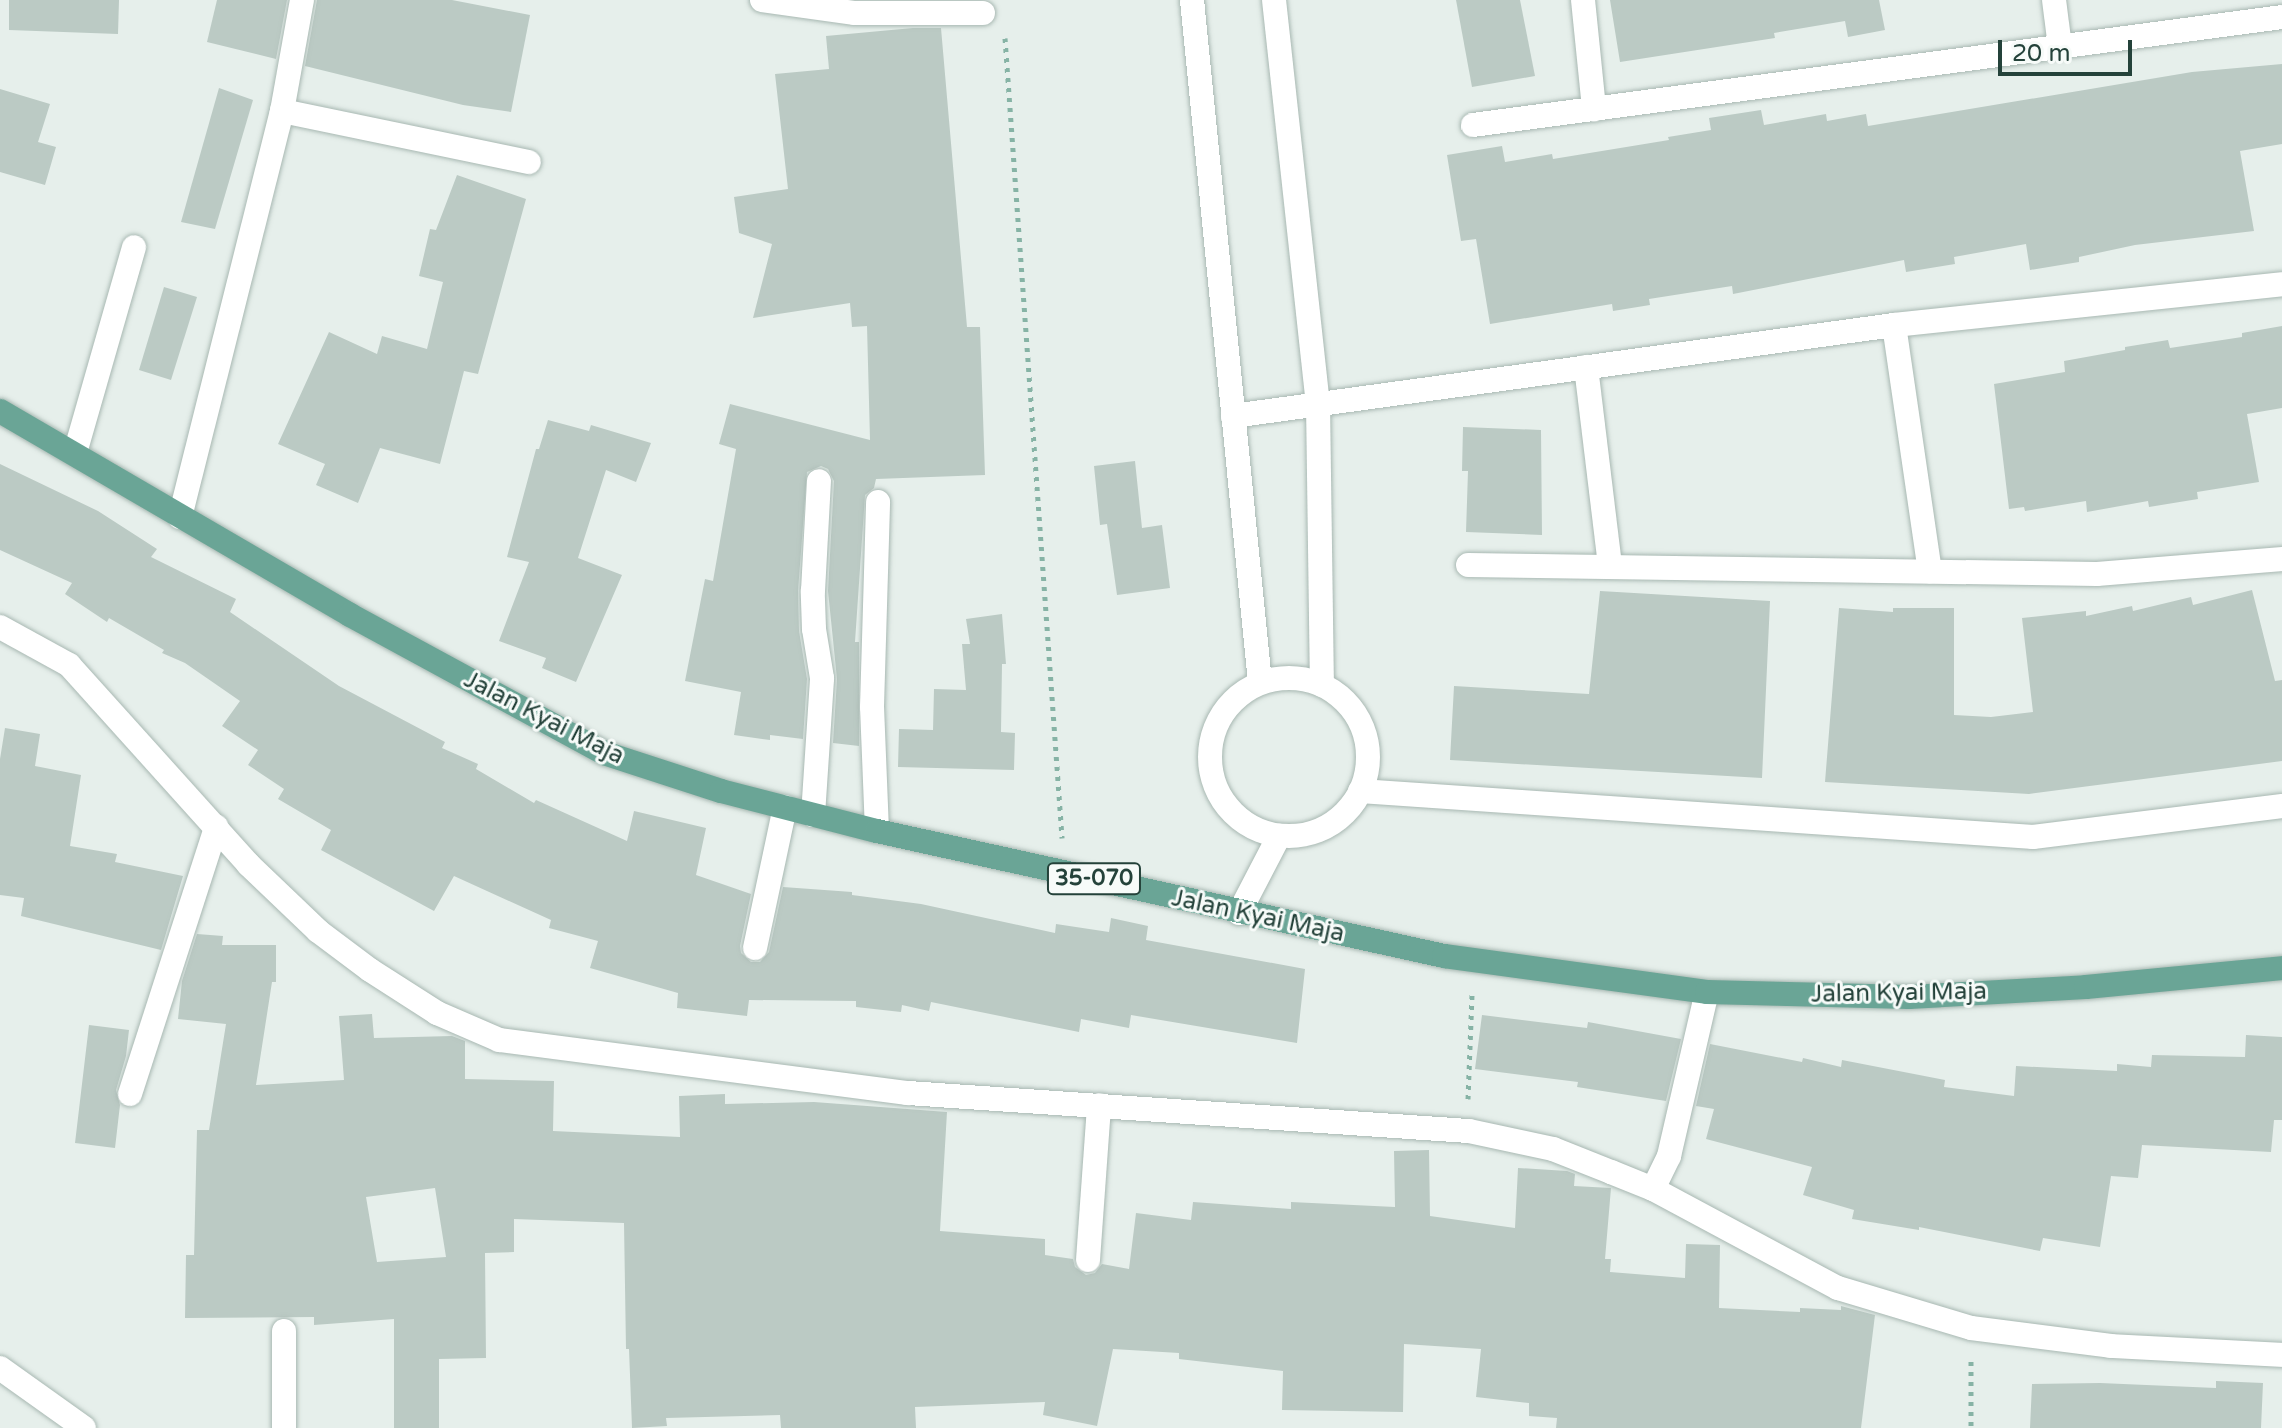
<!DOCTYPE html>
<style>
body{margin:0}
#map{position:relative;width:2282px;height:1428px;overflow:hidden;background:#e6efeb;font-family:"Varela Round",sans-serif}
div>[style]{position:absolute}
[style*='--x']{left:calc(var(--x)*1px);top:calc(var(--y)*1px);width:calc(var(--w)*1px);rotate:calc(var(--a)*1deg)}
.building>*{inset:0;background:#bbcac4}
.path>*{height:5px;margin-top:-2.5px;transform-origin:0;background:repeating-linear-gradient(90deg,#86b3a5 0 4px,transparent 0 10px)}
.roads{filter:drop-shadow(0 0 2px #a8b8b2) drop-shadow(0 0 2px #a8b8b2)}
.service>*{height:24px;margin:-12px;padding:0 12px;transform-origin:12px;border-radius:12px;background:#fff}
.minor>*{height:24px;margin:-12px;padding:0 12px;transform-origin:12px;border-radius:12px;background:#fff}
.minor>.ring{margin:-12px;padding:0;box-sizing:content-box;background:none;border:24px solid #fff;border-radius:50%}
.primary>*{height:24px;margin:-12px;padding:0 12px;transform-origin:12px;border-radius:12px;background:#6aa596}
span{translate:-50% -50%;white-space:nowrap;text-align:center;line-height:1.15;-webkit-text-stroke:6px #f7fbf9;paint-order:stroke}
.shield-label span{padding:2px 6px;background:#f7fbf9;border:2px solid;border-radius:6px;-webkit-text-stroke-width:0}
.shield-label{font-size:22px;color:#24423a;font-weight:700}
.street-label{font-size:24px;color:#24423a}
.scale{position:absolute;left:1998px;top:40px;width:134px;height:36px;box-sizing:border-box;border:4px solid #24423a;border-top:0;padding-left:10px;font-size:24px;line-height:28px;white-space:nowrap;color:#24423a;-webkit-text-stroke:6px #f7fbf9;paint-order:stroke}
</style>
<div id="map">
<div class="building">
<div style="clip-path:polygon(9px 0,119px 0,118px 34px,9px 30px)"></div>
<div style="clip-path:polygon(217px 0,287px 0,276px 59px,207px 42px)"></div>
<div style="clip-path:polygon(317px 0,452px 0,530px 15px,511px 112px,463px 105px,305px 66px)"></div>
<div style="clip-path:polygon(1456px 0,1520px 0,1535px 76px,1472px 87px)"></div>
<div style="clip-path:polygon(1610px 0,1879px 0,1885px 30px,1848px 37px,1845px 21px,1774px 33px,1775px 38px,1620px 62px)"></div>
<div style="clip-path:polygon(913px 28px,941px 28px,967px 327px,980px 327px,985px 475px,876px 479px,874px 488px,865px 495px,855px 642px,859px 642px,859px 746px,833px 743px,837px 679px,828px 591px,834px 481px,828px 469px,821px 466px,807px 472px,798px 591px,799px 631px,807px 679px,803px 739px,770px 735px,770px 740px,734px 735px,741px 692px,685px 681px,705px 579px,713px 581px,736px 449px,719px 444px,730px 404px,870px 440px,867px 326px,852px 327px,850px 303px,753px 318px,772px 244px,739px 233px,734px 197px,788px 189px,775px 74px,829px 69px,826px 36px)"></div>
<div style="clip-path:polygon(2282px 64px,2282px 144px,2240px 151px,2254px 231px,2135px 245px,2079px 257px,2079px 262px,2030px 270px,2026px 244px,1954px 257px,1955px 264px,1906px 272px,1904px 260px,1733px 294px,1732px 286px,1649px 299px,1650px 305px,1613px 311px,1612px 304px,1490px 324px,1476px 239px,1461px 241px,1447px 155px,1502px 146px,1505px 162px,1552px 154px,1553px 159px,1669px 140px,1668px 137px,1711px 130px,1709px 118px,1761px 110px,1764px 125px,1826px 114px,1827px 121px,1866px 114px,1868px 126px,2192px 72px)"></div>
<div style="clip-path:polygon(219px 88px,253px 100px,215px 229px,181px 222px)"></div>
<div style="clip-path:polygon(0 89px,50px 104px,38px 142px,56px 147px,45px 185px,0 172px)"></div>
<div style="clip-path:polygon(457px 175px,526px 199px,478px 374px,464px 371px,440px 464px,380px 448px,358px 503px,316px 485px,325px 464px,278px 444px,329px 332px,377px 354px,382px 336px,427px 349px,443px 282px,419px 276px,430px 229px,436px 230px)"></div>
<div style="clip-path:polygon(164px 287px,197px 297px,171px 380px,139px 370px)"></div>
<div style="clip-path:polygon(2282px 326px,2282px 408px,2247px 414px,2259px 482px,2197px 492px,2198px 499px,2149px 507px,2148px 501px,2087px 512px,2086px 501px,2025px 511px,2024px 507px,2009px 509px,1994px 384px,2065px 372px,2064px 361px,2125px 350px,2125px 347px,2168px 340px,2170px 348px,2242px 337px,2242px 333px)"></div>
<div style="clip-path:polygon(548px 420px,589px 431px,591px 425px,651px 443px,636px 482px,606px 470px,578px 558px,622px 575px,576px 682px,542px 668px,546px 658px,499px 641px,529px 562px,507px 557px,536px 449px,539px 449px)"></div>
<div style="clip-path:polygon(1463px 427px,1541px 430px,1542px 535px,1466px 532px,1468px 471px,1462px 471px)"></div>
<div style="clip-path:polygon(1135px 461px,1142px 528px,1162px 525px,1170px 588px,1117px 595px,1107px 524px,1100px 525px,1094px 466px)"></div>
<div style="clip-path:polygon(0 464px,98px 511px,157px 549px,151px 557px,236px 599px,230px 612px,339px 686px,445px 742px,442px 748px,478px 764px,476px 769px,534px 803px,536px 800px,627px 841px,634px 811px,706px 828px,696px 875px,751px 894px,740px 946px,741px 953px,751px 962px,760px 962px,769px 952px,783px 887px,852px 892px,852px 895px,921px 904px,1055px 933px,1056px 924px,1109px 932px,1111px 918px,1148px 926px,1146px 940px,1305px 969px,1297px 1043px,1131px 1015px,1129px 1028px,1081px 1019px,1079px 1032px,931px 1002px,929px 1011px,902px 1005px,901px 1012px,856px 1007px,856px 1001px,749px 1000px,747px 1016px,677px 1008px,678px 993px,590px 968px,598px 941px,549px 928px,551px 920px,454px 876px,434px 911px,321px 850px,331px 830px,278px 799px,284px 789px,248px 765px,258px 750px,222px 726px,240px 701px,185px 663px,162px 653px,164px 650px,109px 618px,107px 622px,65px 594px,72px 583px,0 550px)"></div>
<div style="clip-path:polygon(2252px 590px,2275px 681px,2282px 680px,2282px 761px,2029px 794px,1825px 782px,1839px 608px,1893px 612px,1893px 608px,1954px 608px,1954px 715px,1991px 717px,2033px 712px,2022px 618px,2086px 611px,2086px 616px,2132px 606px,2133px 611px,2191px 597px,2193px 605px)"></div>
<div style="clip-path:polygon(1600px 591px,1770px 601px,1762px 778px,1450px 760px,1454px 686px,1589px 694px)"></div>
<div style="clip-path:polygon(1002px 614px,1006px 664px,1002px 664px,1001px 732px,1015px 733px,1014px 770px,898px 767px,899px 729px,933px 730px,934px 689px,966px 690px,962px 644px,970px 644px,966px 619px)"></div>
<div style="clip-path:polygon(5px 728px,40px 734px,35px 766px,81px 775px,70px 846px,117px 854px,115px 862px,183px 876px,161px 950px,21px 916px,24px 898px,0 895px,0 759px)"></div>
<div style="clip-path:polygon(evenodd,197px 934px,223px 936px,222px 945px,276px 945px,276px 982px,272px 982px,256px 1085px,344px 1080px,339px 1016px,372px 1014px,374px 1038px,452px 1036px,465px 1041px,465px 1079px,554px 1081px,553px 1131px,680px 1137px,679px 1096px,725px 1094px,725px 1104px,814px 1102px,947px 1112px,940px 1231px,1045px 1239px,1045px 1255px,1073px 1259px,1075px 1267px,1086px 1275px,1095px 1273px,1102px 1264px,1129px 1269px,1136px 1213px,1191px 1220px,1193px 1202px,1291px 1209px,1291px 1202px,1395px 1207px,1394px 1151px,1429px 1150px,1430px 1216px,1515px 1228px,1518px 1168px,1567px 1171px,1575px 1174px,1574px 1186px,1611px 1188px,1605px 1259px,1611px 1259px,1610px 1272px,1685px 1278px,1686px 1244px,1720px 1245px,1719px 1308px,1800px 1312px,1800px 1308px,1841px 1310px,1841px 1306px,1875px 1315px,1861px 1428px,1556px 1428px,1557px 1418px,1529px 1416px,1529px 1403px,1476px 1397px,1481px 1349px,1404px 1344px,1403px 1412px,1282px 1410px,1283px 1371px,1179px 1359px,1179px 1353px,1113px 1349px,1097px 1426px,1043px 1415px,1045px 1402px,915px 1407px,916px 1428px,781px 1428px,780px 1415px,666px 1418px,667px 1426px,632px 1428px,629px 1349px,626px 1349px,624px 1223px,514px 1219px,514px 1252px,485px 1253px,486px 1358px,439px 1359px,439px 1428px,394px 1428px,394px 1319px,314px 1325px,314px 1317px,185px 1318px,186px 1255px,194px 1255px,197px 1130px,209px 1130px,226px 1024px,178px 1019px,182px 981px,197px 934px,435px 1188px,446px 1257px,377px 1262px,366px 1197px,435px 1188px)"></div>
<div style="clip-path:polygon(1482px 1015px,1587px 1028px,1588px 1022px,1681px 1039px,1666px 1101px,1577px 1087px,1578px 1082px,1475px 1069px)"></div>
<div style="clip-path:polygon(89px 1025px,129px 1030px,126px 1056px,116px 1090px,120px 1105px,115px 1148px,75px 1143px)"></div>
<div style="clip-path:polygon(2246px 1035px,2282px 1037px,2282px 1120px,2274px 1120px,2271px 1152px,2142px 1145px,2138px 1178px,2111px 1176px,2100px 1247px,2043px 1238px,2040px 1251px,1919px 1227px,1919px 1230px,1852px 1219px,1854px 1210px,1803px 1195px,1812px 1167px,1706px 1139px,1714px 1109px,1696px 1106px,1710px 1044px,1802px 1062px,1803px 1058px,1841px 1067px,1842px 1060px,1945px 1080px,1944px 1087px,2014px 1096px,2016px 1066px,2117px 1071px,2117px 1064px,2151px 1067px,2152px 1055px,2245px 1057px)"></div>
<div style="clip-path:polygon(2216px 1381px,2263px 1383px,2261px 1428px,2030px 1428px,2032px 1384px,2100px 1383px,2216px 1388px)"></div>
</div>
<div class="path">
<div style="--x:1005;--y:38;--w:802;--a:85.92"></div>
<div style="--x:1468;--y:1099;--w:106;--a:-87.8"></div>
<div style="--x:1971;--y:1361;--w:67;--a:90"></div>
</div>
<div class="roads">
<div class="service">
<div style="--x:75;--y:453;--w:214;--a:-74"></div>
<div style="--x:1360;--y:791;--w:675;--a:3.91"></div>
<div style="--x:2033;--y:837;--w:251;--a:-7.1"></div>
<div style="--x:877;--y:831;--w:124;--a:-92.3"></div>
<div style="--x:872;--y:707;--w:205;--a:-88.3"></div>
</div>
<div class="minor">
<div style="--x:762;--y:0;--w:94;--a:8"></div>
<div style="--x:855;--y:13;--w:128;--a:0"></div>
<div style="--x:1192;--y:0;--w:686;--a:84.31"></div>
<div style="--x:1274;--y:0;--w:405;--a:83.8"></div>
<div style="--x:1318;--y:403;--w:282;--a:89.2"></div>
<div style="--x:1583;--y:0;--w:110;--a:84.2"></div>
<div style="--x:2054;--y:0;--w:47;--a:82.7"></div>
<div style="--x:282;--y:111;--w:252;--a:11.7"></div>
<div style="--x:1473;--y:125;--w:816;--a:-7.6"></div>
<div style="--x:1894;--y:325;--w:249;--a:81.7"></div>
<div style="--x:1586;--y:367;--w:200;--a:83.1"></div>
<div style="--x:1233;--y:416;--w:667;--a:-7.84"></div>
<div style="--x:1894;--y:325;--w:390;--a:-6"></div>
<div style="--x:180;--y:517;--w:419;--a:-75.9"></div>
<div style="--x:282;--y:111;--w:113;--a:-79.8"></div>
<div style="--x:1468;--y:565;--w:629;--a:0.82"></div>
<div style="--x:2097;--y:574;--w:186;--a:-4.6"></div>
<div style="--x:0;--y:627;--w:79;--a:28.8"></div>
<div style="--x:69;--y:665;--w:268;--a:48"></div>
<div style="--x:248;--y:864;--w:97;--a:43.7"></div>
<div style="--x:318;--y:931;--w:65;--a:36.9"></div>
<div style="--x:370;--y:970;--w:80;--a:32.7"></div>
<div style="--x:437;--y:1013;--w:68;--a:23.5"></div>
<div style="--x:499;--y:1040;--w:412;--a:7.4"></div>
<div style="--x:908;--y:1093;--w:562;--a:3.88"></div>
<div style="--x:1469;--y:1131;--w:86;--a:12.1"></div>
<div style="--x:1553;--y:1149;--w:62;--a:21.6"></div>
<div style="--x:1611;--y:1172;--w:45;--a:22"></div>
<div style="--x:1653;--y:1189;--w:210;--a:28.2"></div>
<div style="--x:1838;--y:1288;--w:139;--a:16.7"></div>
<div style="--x:1971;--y:1328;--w:141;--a:7.3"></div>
<div style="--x:2111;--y:1346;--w:171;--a:3"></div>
<div class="ring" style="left:1210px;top:678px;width:134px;height:134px"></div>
<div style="--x:813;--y:815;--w:137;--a:-86.2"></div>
<div style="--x:822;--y:678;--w:50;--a:-99.3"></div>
<div style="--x:814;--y:629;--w:38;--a:-92"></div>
<div style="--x:813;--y:591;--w:110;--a:-86.9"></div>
<div style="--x:1239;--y:913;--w:87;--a:-62.5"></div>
<div style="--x:755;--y:948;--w:144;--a:-78"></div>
<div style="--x:130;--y:1094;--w:281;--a:-72.1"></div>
<div style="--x:1653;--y:1189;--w:37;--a:-64"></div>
<div style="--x:1669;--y:1156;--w:168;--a:-77"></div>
<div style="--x:1088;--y:1260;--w:155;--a:-85.9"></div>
<div style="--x:0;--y:1368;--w:103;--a:35.5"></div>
<div style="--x:284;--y:1428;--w:97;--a:-90"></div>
</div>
<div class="primary">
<div style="--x:0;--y:411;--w:405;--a:30.2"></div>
<div style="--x:350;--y:615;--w:289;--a:28.5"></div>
<div style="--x:604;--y:753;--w:123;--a:18"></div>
<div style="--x:721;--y:791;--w:161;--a:14.4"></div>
<div style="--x:877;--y:831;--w:581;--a:12.43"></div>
<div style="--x:1444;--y:956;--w:265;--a:7.8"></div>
<div style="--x:1707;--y:992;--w:202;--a:1.4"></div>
<div style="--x:1909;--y:997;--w:177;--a:-3.2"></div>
<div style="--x:2086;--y:987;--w:197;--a:-5.5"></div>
</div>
</div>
<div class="shield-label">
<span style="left:1094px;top:879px">35-070</span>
</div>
<div class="street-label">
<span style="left:544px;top:718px;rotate:27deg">Jalan Kyai Maja</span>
<span style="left:1258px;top:916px;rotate:12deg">Jalan Kyai Maja</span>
<span style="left:1899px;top:993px;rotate:-1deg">Jalan Kyai Maja</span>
</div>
<div class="scale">20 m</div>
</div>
